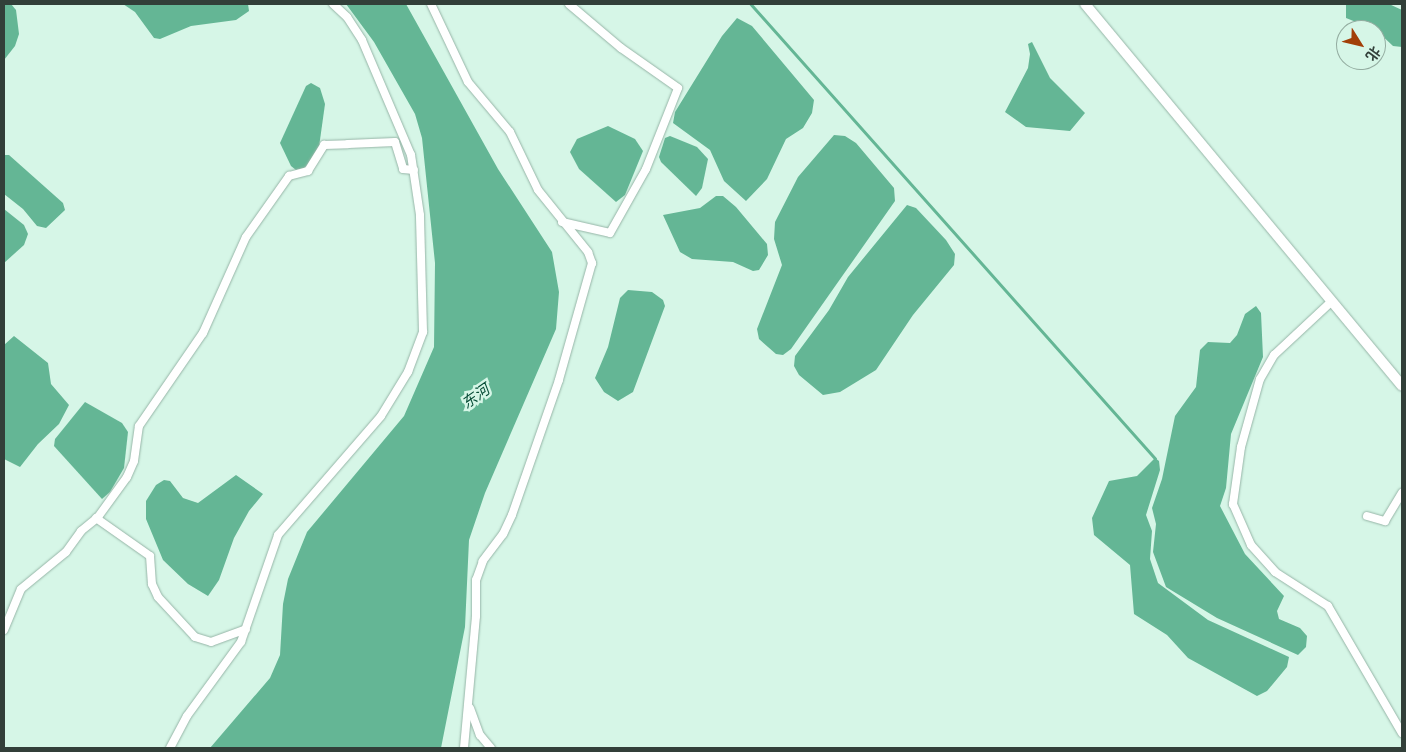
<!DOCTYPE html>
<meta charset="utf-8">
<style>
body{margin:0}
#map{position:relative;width:1406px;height:752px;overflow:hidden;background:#d6f6e7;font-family:Signika,"Noto Sans SC",sans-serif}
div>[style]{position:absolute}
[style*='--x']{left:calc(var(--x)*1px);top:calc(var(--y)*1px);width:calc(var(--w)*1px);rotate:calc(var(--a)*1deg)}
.water>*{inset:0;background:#64b695}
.stream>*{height:2.5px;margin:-1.25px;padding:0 1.25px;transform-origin:1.25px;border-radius:1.25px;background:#64b695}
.roads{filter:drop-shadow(0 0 1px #96b5a7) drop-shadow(0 0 1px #96b5a7)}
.minor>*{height:8px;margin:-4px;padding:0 4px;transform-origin:4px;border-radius:4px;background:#fff}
.tertiary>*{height:10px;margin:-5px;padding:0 5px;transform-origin:5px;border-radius:5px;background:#fff}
span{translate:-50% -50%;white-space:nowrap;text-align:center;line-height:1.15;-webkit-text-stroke:5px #d6f6e7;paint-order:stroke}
.water-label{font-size:15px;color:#064c36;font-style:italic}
.frame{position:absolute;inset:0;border:5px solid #323f39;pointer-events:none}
.north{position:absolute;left:1336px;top:20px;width:50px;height:50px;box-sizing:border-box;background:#d6f6e7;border:1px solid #94ada1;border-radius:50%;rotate:126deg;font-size:14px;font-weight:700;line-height:20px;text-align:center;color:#323f39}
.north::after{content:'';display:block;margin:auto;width:18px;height:22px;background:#a23f08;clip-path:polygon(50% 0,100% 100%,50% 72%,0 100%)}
</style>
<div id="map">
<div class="water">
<div style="clip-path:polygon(4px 4px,11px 4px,16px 10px,19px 34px,15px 46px,4px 60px)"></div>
<div style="clip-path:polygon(123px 4px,248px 4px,249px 11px,236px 20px,191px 26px,160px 39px,154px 38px,135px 12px)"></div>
<div style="clip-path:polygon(346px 4px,406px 4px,498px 169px,552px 252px,559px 292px,556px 329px,485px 493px,469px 540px,465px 627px,441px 748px,210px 748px,270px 678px,280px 655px,283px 604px,288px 579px,307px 532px,404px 416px,434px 347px,435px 263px,422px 138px,415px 114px,374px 42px)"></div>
<div style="clip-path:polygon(1346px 4px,1389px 4px,1402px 10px,1402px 47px,1393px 46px,1376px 30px,1346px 18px)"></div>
<div style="clip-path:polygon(737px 18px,752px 26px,814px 100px,812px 113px,803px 128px,786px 139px,767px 179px,746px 201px,724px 181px,710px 150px,673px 123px,675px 112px,722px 36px)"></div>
<div style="clip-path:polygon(1032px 42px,1050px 78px,1085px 113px,1070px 131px,1026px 127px,1005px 112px,1028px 68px,1030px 54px,1028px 44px)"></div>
<div style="clip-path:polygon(311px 83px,320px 88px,325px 104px,319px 147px,312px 161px,304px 168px,296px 170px,291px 166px,280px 143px,306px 86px)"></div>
<div style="clip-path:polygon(608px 126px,635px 139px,643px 151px,625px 195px,616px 202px,579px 169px,570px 152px,577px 139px)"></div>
<div style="clip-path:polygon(834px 135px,845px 136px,856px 143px,894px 188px,895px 201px,791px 349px,783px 355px,776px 354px,759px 339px,757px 329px,782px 265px,774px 239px,775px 222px,798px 177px)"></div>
<div style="clip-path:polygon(670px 136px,697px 147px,708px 159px,702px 188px,696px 196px,661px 162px,659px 157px,665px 138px)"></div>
<div style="clip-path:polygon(4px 155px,9px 155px,63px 203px,65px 210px,46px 228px,37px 226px,23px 209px,4px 194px)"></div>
<div style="clip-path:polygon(716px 196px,723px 196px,736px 207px,767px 244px,768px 255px,759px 270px,753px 271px,733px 262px,692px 259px,680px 252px,663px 215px,700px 208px)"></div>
<div style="clip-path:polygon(907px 205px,916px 208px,946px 240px,955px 254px,954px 265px,913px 315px,876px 370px,840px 392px,823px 395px,799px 375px,794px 366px,795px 356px,829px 310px,848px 277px)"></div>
<div style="clip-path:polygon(4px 209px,24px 225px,28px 234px,24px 245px,4px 263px)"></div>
<div style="clip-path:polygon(628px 290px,652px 292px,663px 300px,665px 306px,633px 392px,618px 401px,604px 392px,595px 378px,608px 347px,620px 298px)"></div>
<div style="clip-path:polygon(1256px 306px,1261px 313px,1263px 357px,1231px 434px,1226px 488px,1220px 506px,1245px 554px,1284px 596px,1277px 611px,1279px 619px,1300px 628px,1307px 636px,1306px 647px,1298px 655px,1217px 618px,1166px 587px,1153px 552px,1156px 524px,1152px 508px,1162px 479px,1175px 416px,1196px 387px,1200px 350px,1208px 342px,1230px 343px,1237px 335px,1245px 314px)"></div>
<div style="clip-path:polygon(14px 336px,48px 363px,51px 384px,69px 405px,59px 424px,38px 444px,20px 467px,4px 459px,4px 345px)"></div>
<div style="clip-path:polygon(85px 402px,122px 423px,128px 432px,124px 468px,110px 492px,102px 499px,54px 446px,55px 439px)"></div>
<div style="clip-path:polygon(1155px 458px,1159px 461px,1160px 470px,1146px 515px,1152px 531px,1150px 559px,1158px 583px,1208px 620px,1289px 657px,1287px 667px,1267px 691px,1257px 696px,1188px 658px,1167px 635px,1134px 614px,1130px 565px,1094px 535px,1092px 518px,1109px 481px,1137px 476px)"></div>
<div style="clip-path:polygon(236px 475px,263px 494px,249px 511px,234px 538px,219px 580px,208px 596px,188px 584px,163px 560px,146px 519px,146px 501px,156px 485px,164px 480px,170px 481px,183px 498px,198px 503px)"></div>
</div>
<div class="stream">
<div style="--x:751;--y:4;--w:608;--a:48.34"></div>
</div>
<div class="roads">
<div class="minor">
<div style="--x:431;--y:4;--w:86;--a:64.6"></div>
<div style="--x:468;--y:82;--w:65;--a:50"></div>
<div style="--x:510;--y:132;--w:64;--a:64.2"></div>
<div style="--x:538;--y:190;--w:80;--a:51.1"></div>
<div style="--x:588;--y:252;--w:12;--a:70"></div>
<div style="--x:592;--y:263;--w:122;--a:105.8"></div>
<div style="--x:559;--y:380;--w:143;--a:109.2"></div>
<div style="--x:512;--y:515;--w:21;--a:115"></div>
<div style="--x:503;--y:534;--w:34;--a:127"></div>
<div style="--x:483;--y:561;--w:20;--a:110"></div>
<div style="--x:476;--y:580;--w:36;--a:90"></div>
<div style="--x:476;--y:616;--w:133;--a:95.2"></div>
<div style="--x:562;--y:222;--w:49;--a:12.9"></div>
<div style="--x:610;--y:233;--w:73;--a:-60.6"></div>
<div style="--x:646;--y:169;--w:87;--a:-68.4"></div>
<div style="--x:678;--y:88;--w:70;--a:-144.9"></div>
<div style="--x:621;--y:48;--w:68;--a:-139.8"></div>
<div style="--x:1332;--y:301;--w:79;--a:137"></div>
<div style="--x:1274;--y:355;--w:28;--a:120"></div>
<div style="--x:1260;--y:379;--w:71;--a:105.6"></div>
<div style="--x:1241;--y:447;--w:58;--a:98"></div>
<div style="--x:1233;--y:504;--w:45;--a:66.3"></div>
<div style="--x:1251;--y:545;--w:36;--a:48"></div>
<div style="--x:1275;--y:572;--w:63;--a:32.7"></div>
<div style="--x:1328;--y:606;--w:147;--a:59.8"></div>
<div style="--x:1367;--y:516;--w:19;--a:16"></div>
<div style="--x:1385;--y:521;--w:33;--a:-59"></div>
<div style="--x:96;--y:518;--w:66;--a:35.1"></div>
<div style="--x:150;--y:556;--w:28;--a:86"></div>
<div style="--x:152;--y:584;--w:14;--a:65"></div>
<div style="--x:158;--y:597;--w:54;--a:47.2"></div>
<div style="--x:195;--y:637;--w:17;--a:17"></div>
<div style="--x:211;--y:642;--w:37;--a:-20"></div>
<div style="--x:4;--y:630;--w:44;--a:-67.5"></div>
<div style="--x:21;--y:589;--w:58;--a:-39.4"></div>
<div style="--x:66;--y:552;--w:26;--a:-54"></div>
<div style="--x:81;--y:531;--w:22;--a:-39"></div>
<div style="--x:98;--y:517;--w:49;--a:-54.1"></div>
<div style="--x:127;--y:477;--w:17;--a:-66"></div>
<div style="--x:134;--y:461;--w:35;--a:-82"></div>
<div style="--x:139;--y:426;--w:113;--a:-55.5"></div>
<div style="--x:203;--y:333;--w:105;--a:-65.9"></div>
<div style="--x:246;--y:237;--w:75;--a:-54.8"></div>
<div style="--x:289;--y:176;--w:20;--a:-15"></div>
<div style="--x:308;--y:171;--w:31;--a:-58"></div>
<div style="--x:324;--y:145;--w:24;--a:-2"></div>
<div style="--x:348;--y:144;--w:47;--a:-2.4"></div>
<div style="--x:395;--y:142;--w:28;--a:73"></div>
<div style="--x:403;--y:169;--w:11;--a:5"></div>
<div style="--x:470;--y:708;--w:29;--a:70"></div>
<div style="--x:480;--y:735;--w:17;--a:50"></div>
<div style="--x:170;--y:748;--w:36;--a:-62"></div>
<div style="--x:187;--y:716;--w:92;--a:-53.9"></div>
<div style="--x:241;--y:642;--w:113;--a:-70.9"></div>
<div style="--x:278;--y:535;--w:157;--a:-49.1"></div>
<div style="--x:381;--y:416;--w:52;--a:-58.5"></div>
<div style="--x:408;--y:372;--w:43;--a:-69.4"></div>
<div style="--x:423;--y:332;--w:117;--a:-91.5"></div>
<div style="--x:420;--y:215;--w:61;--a:-98.5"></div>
<div style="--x:411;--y:155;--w:125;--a:-113.1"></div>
<div style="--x:362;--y:40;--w:27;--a:-123"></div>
<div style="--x:347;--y:17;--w:19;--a:-137"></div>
</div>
<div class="tertiary">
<div style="--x:1085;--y:4;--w:496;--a:50.3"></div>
</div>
</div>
<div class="water-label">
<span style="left:476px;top:397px;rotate:-35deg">东河</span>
</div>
<div class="frame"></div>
<div class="north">北</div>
</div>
